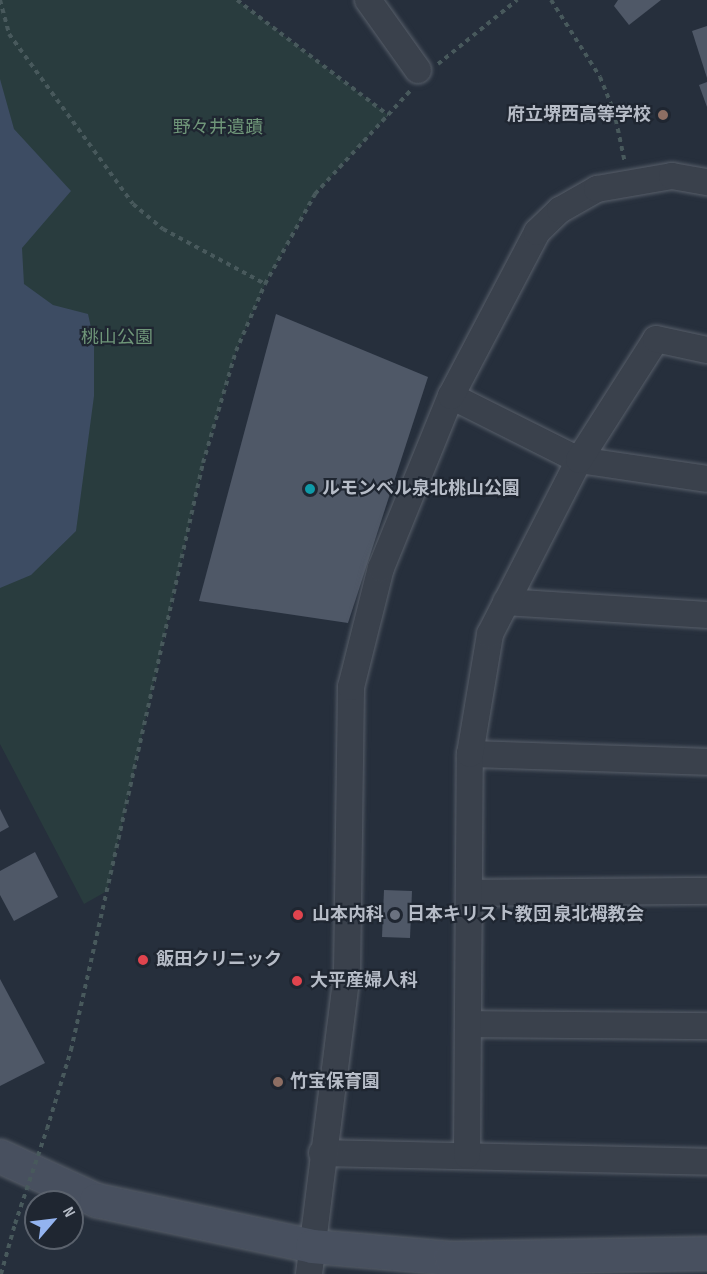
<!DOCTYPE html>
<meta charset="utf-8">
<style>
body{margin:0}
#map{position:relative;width:707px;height:1274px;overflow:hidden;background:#262f3c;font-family:"Sofia Sans Condensed","Noto Sans JP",sans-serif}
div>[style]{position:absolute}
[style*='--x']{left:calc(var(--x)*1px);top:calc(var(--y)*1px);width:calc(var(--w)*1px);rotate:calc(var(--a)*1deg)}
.green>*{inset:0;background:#293c3e}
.water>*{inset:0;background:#3d4c63}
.building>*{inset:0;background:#4f5867}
.path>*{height:4px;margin-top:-2px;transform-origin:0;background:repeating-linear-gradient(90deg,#48595c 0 4.5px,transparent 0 9px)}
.roads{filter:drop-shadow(0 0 2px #585f6a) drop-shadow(0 0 2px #585f6a)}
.street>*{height:26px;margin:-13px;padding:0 13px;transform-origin:13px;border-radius:13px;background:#3a414c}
.secondary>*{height:33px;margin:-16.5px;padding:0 16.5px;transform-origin:16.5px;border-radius:16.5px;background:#48505f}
.path-bridge>*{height:4px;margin-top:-2px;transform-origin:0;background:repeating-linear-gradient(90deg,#48595c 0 4.5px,transparent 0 9px)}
.dots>*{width:16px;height:16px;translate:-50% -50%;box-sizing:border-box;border:3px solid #1f2631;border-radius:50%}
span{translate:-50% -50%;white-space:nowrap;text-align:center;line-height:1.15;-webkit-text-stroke:4.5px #1f2631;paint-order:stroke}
.poi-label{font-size:18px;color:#b6bcc7;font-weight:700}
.right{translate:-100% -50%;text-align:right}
.left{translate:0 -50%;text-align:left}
.park-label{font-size:18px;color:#6f9679}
.north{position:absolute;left:24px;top:1190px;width:60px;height:60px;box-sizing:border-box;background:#1f2631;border:2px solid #5b626d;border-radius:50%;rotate:62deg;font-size:16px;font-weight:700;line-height:24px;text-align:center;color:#b6bcc7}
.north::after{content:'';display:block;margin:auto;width:21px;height:27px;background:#93b3ef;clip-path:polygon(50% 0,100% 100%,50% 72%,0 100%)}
</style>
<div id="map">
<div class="green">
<div style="clip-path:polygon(0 0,237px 0,388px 115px,315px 194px,265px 284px,236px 351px,203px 463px,107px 891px,84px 904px,0 744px)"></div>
</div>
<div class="water">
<div style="clip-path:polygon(0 79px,14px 129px,71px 191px,22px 248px,24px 284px,53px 305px,88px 314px,94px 341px,94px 396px,76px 531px,31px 575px,0 588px)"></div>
</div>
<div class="building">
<div style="clip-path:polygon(618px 0,661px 0,629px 25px,614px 6px)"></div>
<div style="clip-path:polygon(707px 26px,707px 78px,692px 31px)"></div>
<div style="clip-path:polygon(707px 82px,707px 107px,699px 85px)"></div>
<div style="clip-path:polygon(276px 314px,428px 377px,348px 623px,199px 601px)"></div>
<div style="clip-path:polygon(0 809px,9px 827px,0 832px)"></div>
<div style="clip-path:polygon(35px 852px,58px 897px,14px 921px,0 895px,0 871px)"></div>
<div style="clip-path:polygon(384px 890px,412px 891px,410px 938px,382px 937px)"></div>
<div style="clip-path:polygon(0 979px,45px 1063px,0 1086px)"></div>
</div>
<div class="path">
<div style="--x:0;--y:0;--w:35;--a:75"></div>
<div style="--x:9;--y:34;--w:210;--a:53.9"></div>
<div style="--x:133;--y:204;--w:39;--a:40"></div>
<div style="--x:163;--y:229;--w:116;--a:28.3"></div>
<div style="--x:237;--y:0;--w:190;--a:37.3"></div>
<div style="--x:551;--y:0;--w:91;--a:57.5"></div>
<div style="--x:600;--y:77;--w:37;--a:68"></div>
<div style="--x:614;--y:111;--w:53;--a:78.1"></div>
<div style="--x:438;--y:64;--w:102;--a:-39"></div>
<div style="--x:47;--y:1129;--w:83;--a:-73.1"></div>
<div style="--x:71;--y:1050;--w:602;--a:-77.33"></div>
<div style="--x:203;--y:463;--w:117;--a:-73.6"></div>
<div style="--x:236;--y:351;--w:73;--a:-66.6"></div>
<div style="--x:265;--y:284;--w:103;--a:-60.9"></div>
<div style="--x:315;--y:194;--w:142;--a:-47.3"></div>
<div style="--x:1;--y:1274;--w:52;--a:-74.4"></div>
</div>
<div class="roads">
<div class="street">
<div style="--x:368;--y:0;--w:86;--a:54.5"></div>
<div style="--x:451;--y:396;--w:143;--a:26.6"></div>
<div style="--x:579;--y:460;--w:129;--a:8.4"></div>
<div style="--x:506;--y:602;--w:201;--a:3.7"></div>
<div style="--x:470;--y:754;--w:237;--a:1.9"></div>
<div style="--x:469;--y:893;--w:238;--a:-0.5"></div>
<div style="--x:468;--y:1024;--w:239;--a:0.5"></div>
<div style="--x:322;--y:1153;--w:385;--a:1.3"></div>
<div style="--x:467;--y:1155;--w:401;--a:-89.6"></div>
<div style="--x:470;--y:754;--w:122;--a:-80.5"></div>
<div style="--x:490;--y:634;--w:195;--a:-62.9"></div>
<div style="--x:579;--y:460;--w:143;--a:-57.5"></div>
<div style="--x:656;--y:339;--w:52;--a:12.2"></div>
<div style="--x:309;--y:1274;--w:302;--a:-82.8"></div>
<div style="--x:347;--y:974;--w:287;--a:-89.2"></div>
<div style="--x:351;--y:687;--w:123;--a:-75.9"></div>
<div style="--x:381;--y:568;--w:186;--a:-67.9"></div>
<div style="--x:451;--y:396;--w:185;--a:-62.3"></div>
<div style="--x:537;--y:232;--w:32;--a:-44"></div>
<div style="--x:560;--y:210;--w:43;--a:-29.6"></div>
<div style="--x:597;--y:189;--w:76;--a:-9.8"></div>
<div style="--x:672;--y:176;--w:36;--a:10"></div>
</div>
<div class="secondary">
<div style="--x:0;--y:1156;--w:106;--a:24.6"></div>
<div style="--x:96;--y:1200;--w:221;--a:12"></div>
<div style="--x:312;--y:1246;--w:140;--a:4.9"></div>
<div style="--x:451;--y:1258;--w:256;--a:-1.1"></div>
</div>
</div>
<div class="path-bridge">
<div style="--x:15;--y:1224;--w:100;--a:-71.4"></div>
</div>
<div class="dots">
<div style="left:663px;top:115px;background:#8d6e63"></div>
<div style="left:310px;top:489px;background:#0f9aa8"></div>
<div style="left:298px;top:915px;background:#e0444e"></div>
<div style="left:395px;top:915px;background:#6b7280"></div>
<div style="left:143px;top:960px;background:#e0444e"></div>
<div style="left:297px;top:981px;background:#e0444e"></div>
<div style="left:278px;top:1082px;background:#8d6e63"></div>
</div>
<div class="poi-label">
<span class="right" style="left:651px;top:115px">府立堺西高等学校</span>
<span class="left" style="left:322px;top:489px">ルモンベル泉北桃山公園</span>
<span class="left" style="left:312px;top:915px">山本内科</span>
<span class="left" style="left:407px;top:915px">日本キリスト教団 泉北栂教会</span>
<span class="left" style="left:156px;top:960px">飯田クリニック</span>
<span class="left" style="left:310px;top:981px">大平産婦人科</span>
<span class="left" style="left:290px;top:1082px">竹宝保育園</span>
</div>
<div class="park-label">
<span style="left:218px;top:128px">野々井遺蹟</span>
<span style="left:117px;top:338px">桃山公園</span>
</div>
<div class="north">N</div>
</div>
